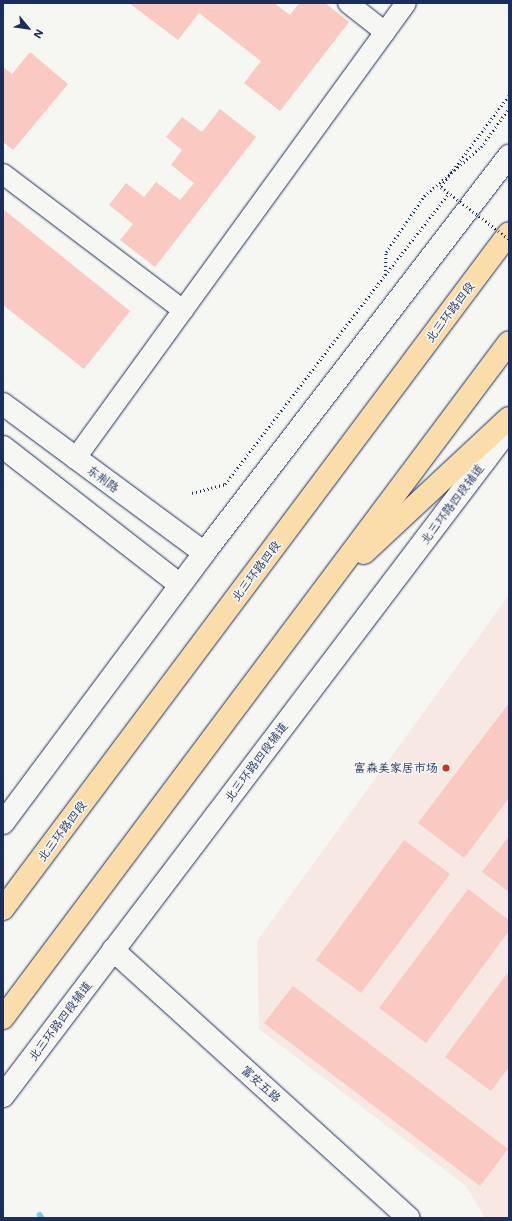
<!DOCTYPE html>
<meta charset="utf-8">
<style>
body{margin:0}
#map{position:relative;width:512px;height:1221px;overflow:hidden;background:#f6f6f2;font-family:Mali,"LXGW WenKai TC",sans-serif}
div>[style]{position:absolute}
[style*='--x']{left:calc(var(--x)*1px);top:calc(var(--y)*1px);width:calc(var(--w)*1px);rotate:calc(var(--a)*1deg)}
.built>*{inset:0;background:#f7e8e4}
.stream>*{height:5.5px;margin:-2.75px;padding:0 2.75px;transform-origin:2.75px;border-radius:2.75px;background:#82cbe3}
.building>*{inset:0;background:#f9c9c2}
.path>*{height:2.5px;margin-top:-1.25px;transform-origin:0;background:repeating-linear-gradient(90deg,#1b2f5e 0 1px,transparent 0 4px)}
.roads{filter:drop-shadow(0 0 1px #1b2f5e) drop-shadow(0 0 1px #1b2f5e)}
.street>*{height:20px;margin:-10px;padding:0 10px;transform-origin:10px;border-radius:10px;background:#f6f6f2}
.secondary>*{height:22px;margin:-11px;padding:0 11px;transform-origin:11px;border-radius:11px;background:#f6f6f2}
.highway>*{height:22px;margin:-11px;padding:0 11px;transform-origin:11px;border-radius:11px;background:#fbddab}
.path-bridge>*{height:2.5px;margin-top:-1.25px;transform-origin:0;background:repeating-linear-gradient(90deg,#1b2f5e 0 1px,transparent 0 4px)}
.dots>*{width:11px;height:11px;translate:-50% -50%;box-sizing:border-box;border:2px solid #f6f6f2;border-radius:50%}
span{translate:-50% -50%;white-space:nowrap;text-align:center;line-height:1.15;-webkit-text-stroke:3.5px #f6f6f2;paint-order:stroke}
.street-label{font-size:12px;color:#1b2f5e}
.poi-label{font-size:12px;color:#1b2f5e}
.right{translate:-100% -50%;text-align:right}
.frame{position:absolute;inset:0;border:4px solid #1b2f5e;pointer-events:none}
.north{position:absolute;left:8px;top:8px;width:40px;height:40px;-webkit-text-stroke:3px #f6f6f2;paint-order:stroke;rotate:119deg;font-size:11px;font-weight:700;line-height:16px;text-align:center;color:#1b2f5e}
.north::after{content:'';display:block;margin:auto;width:14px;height:18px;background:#1b2f5e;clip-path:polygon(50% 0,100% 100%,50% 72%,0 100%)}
</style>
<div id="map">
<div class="built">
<div style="clip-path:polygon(509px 595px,509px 1218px,485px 1218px,466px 1186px,259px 1029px,257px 941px)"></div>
</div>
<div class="stream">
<div style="--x:40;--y:1215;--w:4;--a:56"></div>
</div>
<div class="building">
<div style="clip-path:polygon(129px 3px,274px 3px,290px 15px,299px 3px,325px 3px,349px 22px,280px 111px,244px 83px,261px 61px,199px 13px,178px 40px)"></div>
<div style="clip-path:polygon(30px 52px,68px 84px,13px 150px,3px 142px,3px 67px,12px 74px)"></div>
<div style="clip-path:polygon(220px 109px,256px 137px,155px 267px,120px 240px,133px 224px,109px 205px,126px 183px,144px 197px,156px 182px,180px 200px,194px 183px,171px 165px,182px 150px,166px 137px,182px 117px,202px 132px)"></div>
<div style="clip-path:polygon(3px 209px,130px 311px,84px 369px,3px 305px)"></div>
<div style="clip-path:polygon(509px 703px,509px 798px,464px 858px,418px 823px)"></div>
<div style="clip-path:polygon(509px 836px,509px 892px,482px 872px)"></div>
<div style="clip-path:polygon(404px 840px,450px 874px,361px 993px,316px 960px)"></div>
<div style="clip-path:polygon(468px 889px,509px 920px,509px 931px,426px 1043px,379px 1008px)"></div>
<div style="clip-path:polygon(509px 971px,509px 1067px,491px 1091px,445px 1057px)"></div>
<div style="clip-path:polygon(293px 986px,508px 1149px,480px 1186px,264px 1023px)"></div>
</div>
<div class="path">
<div style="--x:385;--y:275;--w:104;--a:-52"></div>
<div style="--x:192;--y:493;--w:34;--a:-15"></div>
<div style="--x:225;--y:484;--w:263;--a:-52.6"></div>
<div style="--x:385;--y:275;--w:23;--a:-88"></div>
<div style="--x:386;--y:252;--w:68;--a:-55.8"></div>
<div style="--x:424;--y:196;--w:75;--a:-40.7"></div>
<div style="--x:481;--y:147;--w:48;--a:-54.3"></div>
</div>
<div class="roads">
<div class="street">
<div style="--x:348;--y:3;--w:47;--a:38.1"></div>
<div style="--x:3;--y:174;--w:226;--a:37.1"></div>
<div style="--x:75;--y:459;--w:563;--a:-54.02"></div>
</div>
<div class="secondary">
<div style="--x:3;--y:404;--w:250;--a:36.5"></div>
<div style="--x:3;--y:447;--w:224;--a:37.9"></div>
<div style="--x:3;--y:823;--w:337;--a:-53.3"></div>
<div style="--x:204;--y:553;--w:501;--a:-52.47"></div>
<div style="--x:113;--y:950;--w:399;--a:42.2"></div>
<div style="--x:3;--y:1096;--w:837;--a:-52.82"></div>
</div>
<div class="highway">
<div style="--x:364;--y:553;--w:198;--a:-43"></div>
<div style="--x:3;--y:909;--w:844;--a:-53.18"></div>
<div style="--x:3;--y:1018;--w:844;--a:-53.18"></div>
</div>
</div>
<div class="path-bridge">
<div style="--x:509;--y:96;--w:114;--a:126.8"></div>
<div style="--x:441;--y:187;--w:86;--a:37.4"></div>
</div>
<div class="dots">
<div style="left:446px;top:768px;background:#c8321e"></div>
</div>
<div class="street-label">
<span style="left:450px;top:312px;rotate:-53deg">北三环路四段</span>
<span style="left:103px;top:479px;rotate:36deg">东荆路</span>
<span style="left:452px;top:504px;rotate:-53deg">北三环路四段辅道</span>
<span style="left:256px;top:571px;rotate:-53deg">北三环路四段</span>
<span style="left:256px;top:762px;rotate:-53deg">北三环路四段辅道</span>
<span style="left:62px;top:831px;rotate:-53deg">北三环路四段</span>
<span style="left:60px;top:1021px;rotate:-53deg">北三环路四段辅道</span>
<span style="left:261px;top:1084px;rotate:42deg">富安五路</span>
</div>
<div class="poi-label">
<span class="right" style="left:438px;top:768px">富森美家居市场</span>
</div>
<div class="frame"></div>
<div class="north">N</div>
</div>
